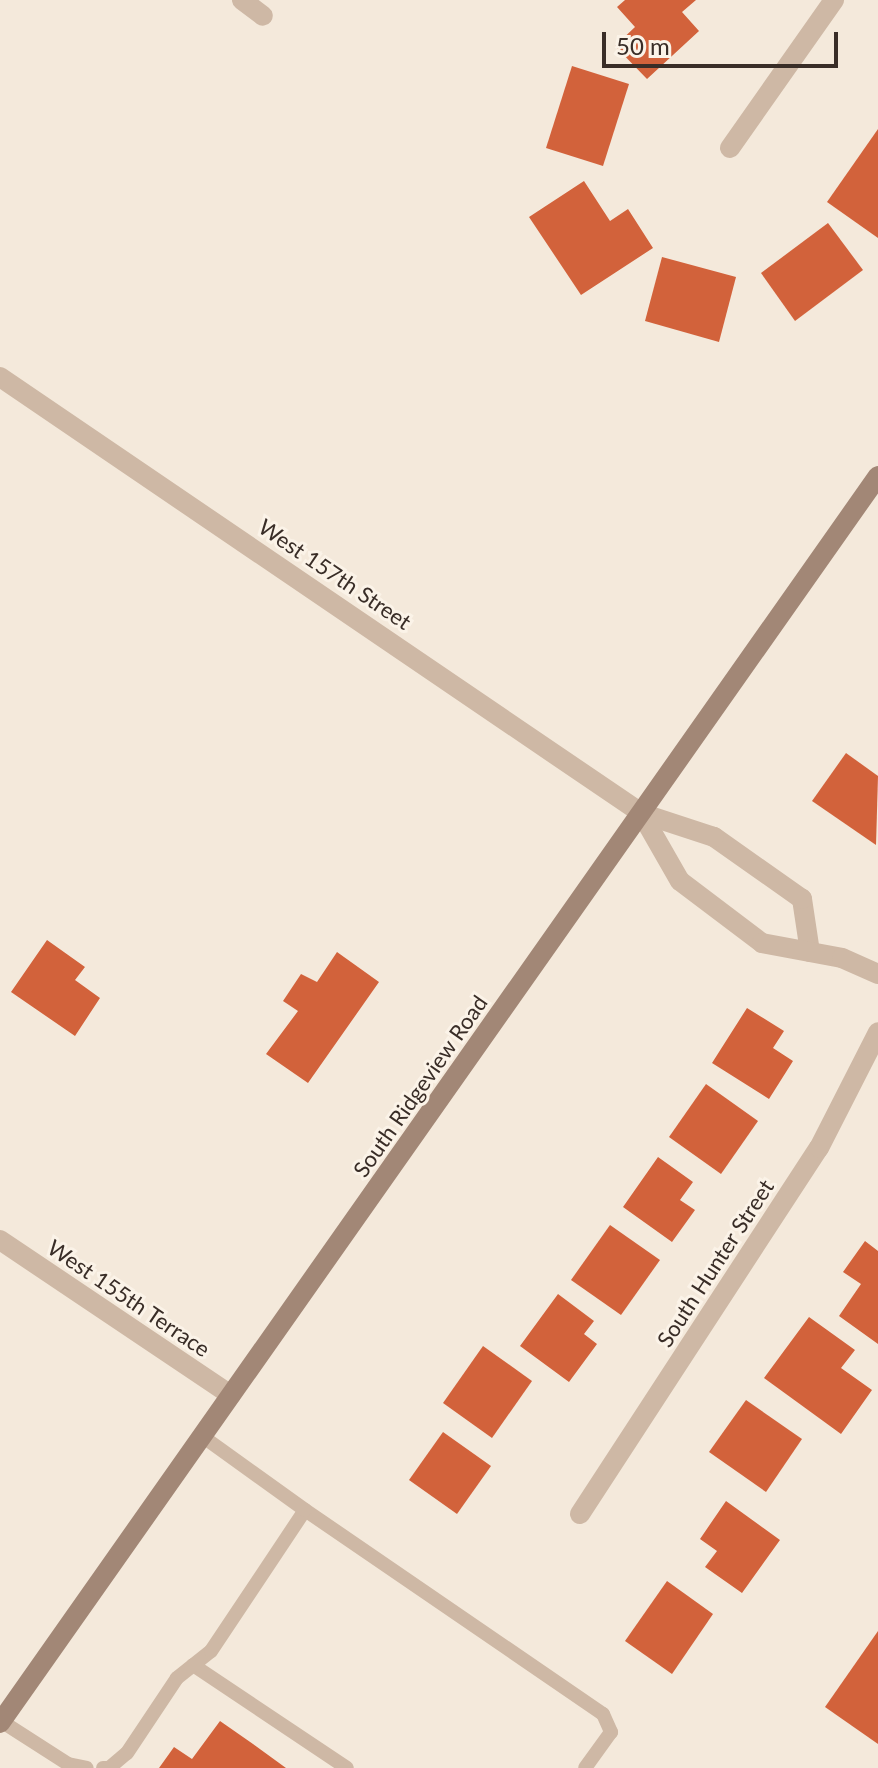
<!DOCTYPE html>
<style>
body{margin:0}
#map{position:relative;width:878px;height:1768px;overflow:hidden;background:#f4e9db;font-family:Lato,sans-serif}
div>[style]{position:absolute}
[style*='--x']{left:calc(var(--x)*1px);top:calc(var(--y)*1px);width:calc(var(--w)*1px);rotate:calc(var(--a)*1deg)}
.building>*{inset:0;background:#d2623b}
.lane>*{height:14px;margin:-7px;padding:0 7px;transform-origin:7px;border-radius:7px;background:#ceb8a5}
.street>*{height:20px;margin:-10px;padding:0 10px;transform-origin:10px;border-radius:10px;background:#ceb8a5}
.secondary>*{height:20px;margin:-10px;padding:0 10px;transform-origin:10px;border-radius:10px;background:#a28776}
span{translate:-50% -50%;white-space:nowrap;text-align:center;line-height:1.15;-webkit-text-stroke:6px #fbf3e8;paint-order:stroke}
.street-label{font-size:22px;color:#392d27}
.scale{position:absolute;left:602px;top:32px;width:236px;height:36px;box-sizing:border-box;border:4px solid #392d27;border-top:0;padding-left:10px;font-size:24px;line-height:28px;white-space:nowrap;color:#392d27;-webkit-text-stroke:6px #fbf3e8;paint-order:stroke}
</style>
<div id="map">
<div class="building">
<div style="clip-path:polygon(625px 0,696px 0,682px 12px,699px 31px,647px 79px,615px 46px,635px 27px,617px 7px)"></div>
<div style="clip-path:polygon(572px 66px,629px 84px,603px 166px,546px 148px)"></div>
<div style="clip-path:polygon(878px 129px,878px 238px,827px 202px)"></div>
<div style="clip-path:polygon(584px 181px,610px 221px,628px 209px,653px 248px,581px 295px,529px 217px)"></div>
<div style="clip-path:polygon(828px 223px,863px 270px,795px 321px,761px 273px)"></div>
<div style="clip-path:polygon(662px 257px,736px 277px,719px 342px,645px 321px)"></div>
<div style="clip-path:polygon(846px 753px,878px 776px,876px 845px,812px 801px)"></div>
<div style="clip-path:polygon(47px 940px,85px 967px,75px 980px,100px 998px,75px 1036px,11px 992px)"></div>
<div style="clip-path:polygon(337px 952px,379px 982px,308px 1083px,266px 1054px,298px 1011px,283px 1001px,301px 974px,317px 982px)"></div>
<div style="clip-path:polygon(747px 1008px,784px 1031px,773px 1048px,793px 1061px,769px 1099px,712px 1063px)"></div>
<div style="clip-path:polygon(706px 1084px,758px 1121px,721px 1174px,669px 1137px)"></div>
<div style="clip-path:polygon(658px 1157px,693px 1182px,680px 1200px,695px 1210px,672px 1242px,623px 1207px)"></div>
<div style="clip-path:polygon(610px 1225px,660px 1260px,621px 1315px,571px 1280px)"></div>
<div style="clip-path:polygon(865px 1241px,878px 1251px,878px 1344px,839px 1316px,861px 1284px,843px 1272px)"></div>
<div style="clip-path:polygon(558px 1294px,594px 1321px,584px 1334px,597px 1344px,569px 1382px,520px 1346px)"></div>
<div style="clip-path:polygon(809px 1317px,855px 1350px,841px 1368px,872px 1390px,841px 1434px,764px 1378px)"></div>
<div style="clip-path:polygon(483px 1346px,532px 1381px,492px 1438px,443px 1403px)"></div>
<div style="clip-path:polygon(746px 1400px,802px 1439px,766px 1492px,709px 1452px)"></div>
<div style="clip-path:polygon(443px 1432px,491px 1466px,457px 1514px,409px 1480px)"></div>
<div style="clip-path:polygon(726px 1501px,780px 1540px,742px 1593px,705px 1567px,717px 1551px,700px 1539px)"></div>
<div style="clip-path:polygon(667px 1581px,713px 1614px,672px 1674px,625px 1641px)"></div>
<div style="clip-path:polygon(878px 1631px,878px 1744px,825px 1707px)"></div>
<div style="clip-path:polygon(220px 1721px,253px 1744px,286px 1768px,159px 1768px,174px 1747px,192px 1759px)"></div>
</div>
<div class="lane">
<div style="--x:305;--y:1510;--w:361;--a:34.4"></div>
<div style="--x:603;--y:1714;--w:20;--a:66"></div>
<div style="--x:611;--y:1732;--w:44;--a:125.8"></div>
<div style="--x:193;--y:1665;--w:185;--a:33.8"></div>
<div style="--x:1;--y:1721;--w:80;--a:32.7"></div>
<div style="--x:68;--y:1764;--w:19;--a:12"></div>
<div style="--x:103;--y:1768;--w:6;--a:0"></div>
<div style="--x:109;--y:1768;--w:23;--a:-40"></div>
<div style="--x:127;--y:1753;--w:90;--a:-56.3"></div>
<div style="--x:177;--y:1678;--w:43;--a:-38.5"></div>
<div style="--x:211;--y:1651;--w:169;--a:-56.3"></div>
<div style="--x:305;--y:1510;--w:127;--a:-144.3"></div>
</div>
<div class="street">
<div style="--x:242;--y:0;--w:26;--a:37"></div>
<div style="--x:730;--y:148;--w:181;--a:-54.9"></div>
<div style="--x:0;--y:377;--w:775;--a:34.22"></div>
<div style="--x:810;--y:952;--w:54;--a:-98.6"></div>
<div style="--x:802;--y:899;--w:108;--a:-144.8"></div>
<div style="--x:714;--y:837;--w:77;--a:-161.8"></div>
<div style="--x:641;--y:813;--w:78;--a:60.2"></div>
<div style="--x:680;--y:881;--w:103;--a:37.1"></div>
<div style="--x:762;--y:943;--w:81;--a:10.6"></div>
<div style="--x:842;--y:958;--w:39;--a:24"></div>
<div style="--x:0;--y:1240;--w:278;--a:33.9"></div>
<div style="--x:580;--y:1514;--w:437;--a:-56.9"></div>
<div style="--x:819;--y:1148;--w:130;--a:-63"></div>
</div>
<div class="secondary">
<div style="--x:0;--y:1723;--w:1525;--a:-54.85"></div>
</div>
<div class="street-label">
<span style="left:335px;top:574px;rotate:34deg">West 157th Street</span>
<span style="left:420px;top:1086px;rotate:-55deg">South Ridgeview Road</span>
<span style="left:715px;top:1263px;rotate:-57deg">South Hunter Street</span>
<span style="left:129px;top:1298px;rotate:34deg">West 155th Terrace</span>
</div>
<div class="scale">50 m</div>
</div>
